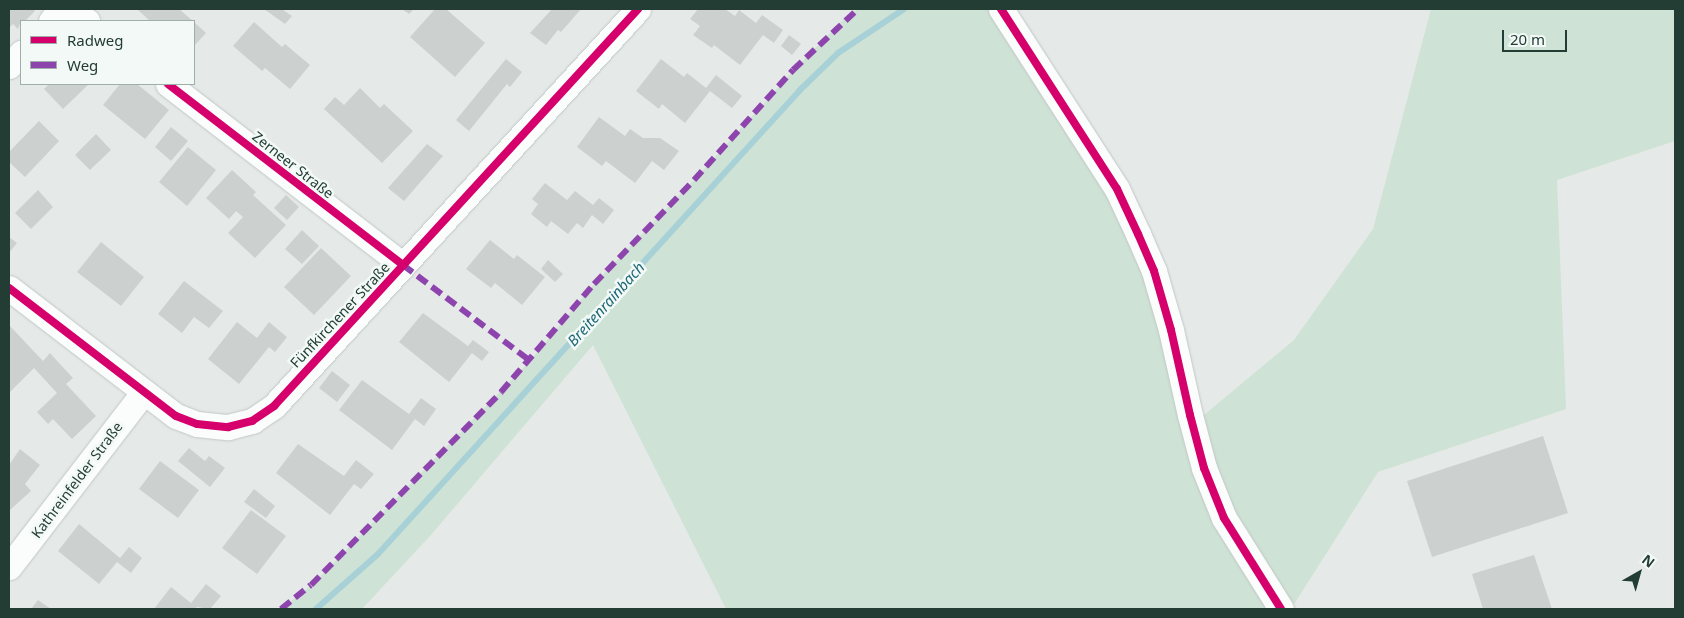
<!DOCTYPE html>
<meta charset="utf-8">
<style>
body{margin:0}
#map{position:relative;width:1684px;height:618px;overflow:hidden;background:#e5eae8;font-family:"Noto Sans",sans-serif}
div>[style]{position:absolute}
[style*='--x']{left:calc(var(--x)*1px);top:calc(var(--y)*1px);width:calc(var(--w)*1px);rotate:calc(var(--a)*1deg)}
.green>*{inset:0;background:#cee2d5}
.stream>*{height:6px;margin:-3px;padding:0 3px;transform-origin:3px;border-radius:3px;background:#a7d1d6}
.building>*{inset:0;background:#ccd1cf}
.roads{filter:drop-shadow(0 0 1px #c2c7c5) drop-shadow(0 0 1px #c2c7c5)}
.minor>*{height:25px;margin:-12.5px;padding:0 12.5px;transform-origin:12.5px;border-radius:12.5px;background:#fbfcfc}
.quiet>*{height:6px;margin-top:-3px;transform-origin:0;background:repeating-linear-gradient(90deg,#8e44ad 0 12px,transparent 0 18px)}
.cycleway>*{height:8px;margin:-4px;padding:0 4px;transform-origin:4px;border-radius:4px;background:#d6006c}
span{translate:-50% -50%;white-space:nowrap;text-align:center;line-height:1.15;-webkit-text-stroke:5px #f3f9f6;paint-order:stroke}
.street-label{font-size:14px;color:#233d35}
.water-label{font-size:15px;color:#1f6977;font-style:italic}
.frame{position:absolute;inset:0;border:10px solid #233d35;pointer-events:none}
.legend{position:absolute;left:20px;top:20px;width:175px;height:65px;box-sizing:border-box;background:#f3f9f6;border:1px solid #a0aea9;margin:0;padding:6px 9px;list-style:none;font-size:15px;color:#233d35}
.legend li{display:flex;align-items:center;gap:10px;height:25px}
.legend b{width:25px;border:1px solid #a0aea9}
.north{position:absolute;left:1614px;top:548px;width:50px;height:50px;-webkit-text-stroke:4px #f3f9f6;paint-order:stroke;rotate:38deg;font-size:14px;font-weight:700;line-height:20px;text-align:center;color:#233d35}
.north::after{content:'';display:block;margin:auto;width:18px;height:22px;background:#233d35;clip-path:polygon(50% 0,100% 100%,50% 72%,0 100%)}
.scale{position:absolute;left:1502px;top:30px;width:65px;height:22px;box-sizing:border-box;border:2px solid #233d35;border-top:0;padding-left:6px;font-size:15px;line-height:18px;white-space:nowrap;color:#233d35;-webkit-text-stroke:4px #f3f9f6;paint-order:stroke}
</style>
<div id="map">
<div class="green">
<div style="clip-path:polygon(858px 9px,994px 9px,1134px 240px,1184px 422px,1272px 609px,726px 609px,593px 345px,430px 536px,362px 609px,281px 609px,312px 585px,529px 362px,594px 284px,694px 180px,793px 71px,846px 17px)"></div>
<div style="clip-path:polygon(1431px 9px,1675px 9px,1675px 141px,1557px 180px,1566px 409px,1378px 472px,1291px 609px,1235px 518px,1198px 420px,1294px 340px,1373px 229px)"></div>
</div>
<div class="stream">
<div style="--x:316;--y:609;--w:83;--a:-41.6"></div>
<div style="--x:378;--y:554;--w:627;--a:-47.71"></div>
<div style="--x:800;--y:90;--w:53;--a:-44.2"></div>
<div style="--x:838;--y:53;--w:79;--a:-33.7"></div>
</div>
<div class="building">
<div style="clip-path:polygon(9px 9px,33px 9px,35px 11px,25px 21px,21px 21px,18px 29px,13px 24px,9px 28px)"></div>
<div style="clip-path:polygon(137px 9px,179px 9px,193px 21px,150px 21px)"></div>
<div style="clip-path:polygon(264px 9px,282px 9px,292px 16px,285px 24px)"></div>
<div style="clip-path:polygon(402px 9px,414px 9px,409px 14px)"></div>
<div style="clip-path:polygon(435px 9px,446px 9px,485px 43px,455px 77px,410px 37px)"></div>
<div style="clip-path:polygon(552px 9px,581px 9px,561px 32px,558px 30px,546px 45px,530px 33px)"></div>
<div style="clip-path:polygon(698px 9px,725px 9px,735px 16px,739px 10px,756px 23px,762px 15px,783px 30px,774px 43px,763px 35px,740px 65px,714px 45px,712px 48px,693px 35px,700px 26px,690px 19px)"></div>
<div style="clip-path:polygon(194px 22px,206px 33px,194px 46px)"></div>
<div style="clip-path:polygon(254px 22px,282px 47px,285px 44px,310px 65px,290px 89px,265px 68px,262px 71px,233px 46px)"></div>
<div style="clip-path:polygon(789px 35px,801px 44px,792px 55px,781px 46px)"></div>
<div style="clip-path:polygon(506px 59px,522px 72px,510px 87px,507px 84px,469px 131px,456px 120px)"></div>
<div style="clip-path:polygon(661px 59px,684px 77px,687px 73px,706px 88px,716px 75px,742px 96px,732px 108px,710px 91px,685px 123px,662px 104px,659px 109px,636px 91px)"></div>
<div style="clip-path:polygon(49px 84px,89px 84px,63px 109px,44px 89px)"></div>
<div style="clip-path:polygon(120px 84px,137px 84px,169px 110px,145px 139px,103px 105px)"></div>
<div style="clip-path:polygon(360px 88px,380px 108px,384px 104px,413px 131px,382px 163px,324px 109px,335px 97px,344px 105px)"></div>
<div style="clip-path:polygon(599px 117px,625px 136px,630px 129px,643px 138px,660px 138px,679px 151px,664px 170px,652px 161px,635px 183px,606px 161px,602px 166px,577px 147px)"></div>
<div style="clip-path:polygon(39px 121px,59px 141px,25px 177px,9px 162px,9px 152px)"></div>
<div style="clip-path:polygon(171px 127px,188px 141px,171px 161px,155px 147px)"></div>
<div style="clip-path:polygon(96px 134px,111px 150px,90px 170px,75px 155px)"></div>
<div style="clip-path:polygon(427px 144px,443px 156px,404px 201px,388px 188px)"></div>
<div style="clip-path:polygon(188px 147px,216px 170px,187px 206px,159px 182px)"></div>
<div style="clip-path:polygon(232px 170px,256px 192px,253px 195px,286px 225px,255px 258px,228px 233px,243px 217px,236px 211px,229px 219px,206px 198px)"></div>
<div style="clip-path:polygon(545px 183px,567px 200px,575px 191px,593px 205px,599px 198px,614px 210px,603px 224px,592px 215px,583px 228px,577px 223px,568px 234px,551px 221px,547px 227px,531px 214px,538px 204px,532px 199px)"></div>
<div style="clip-path:polygon(38px 190px,53px 207px,31px 229px,15px 213px)"></div>
<div style="clip-path:polygon(286px 195px,299px 207px,287px 220px,274px 208px)"></div>
<div style="clip-path:polygon(302px 230px,319px 246px,302px 264px,285px 249px)"></div>
<div style="clip-path:polygon(9px 237px,17px 243px,9px 253px)"></div>
<div style="clip-path:polygon(490px 240px,514px 259px,517px 255px,545px 277px,522px 305px,495px 283px,491px 288px,466px 269px)"></div>
<div style="clip-path:polygon(101px 242px,144px 277px,121px 306px,77px 272px)"></div>
<div style="clip-path:polygon(321px 248px,351px 276px,314px 315px,284px 287px)"></div>
<div style="clip-path:polygon(548px 260px,563px 274px,555px 282px,541px 269px)"></div>
<div style="clip-path:polygon(184px 281px,223px 311px,209px 328px,194px 317px,182px 333px,158px 314px)"></div>
<div style="clip-path:polygon(423px 313px,468px 346px,473px 340px,489px 352px,482px 361px,472px 353px,449px 382px,399px 342px)"></div>
<div style="clip-path:polygon(237px 322px,257px 338px,269px 322px,287px 337px,275px 352px,269px 347px,239px 384px,208px 359px)"></div>
<div style="clip-path:polygon(9px 325px,43px 361px,50px 353px,59px 363px,73px 378px,66px 384px,96px 416px,72px 439px,53px 419px,48px 424px,37px 412px,57px 393px,34px 368px,9px 393px)"></div>
<div style="clip-path:polygon(332px 371px,350px 385px,337px 402px,319px 388px)"></div>
<div style="clip-path:polygon(362px 380px,409px 414px,421px 398px,436px 409px,424px 426px,415px 419px,392px 450px,339px 410px)"></div>
<div style="clip-path:polygon(1543px 436px,1568px 513px,1432px 557px,1407px 481px)"></div>
<div style="clip-path:polygon(298px 444px,344px 476px,356px 460px,374px 474px,361px 489px,354px 484px,330px 515px,276px 473px)"></div>
<div style="clip-path:polygon(189px 448px,205px 461px,209px 456px,225px 468px,210px 487px,178px 461px)"></div>
<div style="clip-path:polygon(20px 449px,40px 465px,25px 484px,31px 491px,9px 511px,9px 465px)"></div>
<div style="clip-path:polygon(160px 461px,199px 490px,178px 518px,139px 489px)"></div>
<div style="clip-path:polygon(254px 489px,275px 506px,266px 518px,244px 502px)"></div>
<div style="clip-path:polygon(251px 510px,286px 536px,257px 574px,222px 548px)"></div>
<div style="clip-path:polygon(79px 524px,120px 558px,129px 547px,142px 558px,131px 573px,117px 562px,99px 584px,58px 551px)"></div>
<div style="clip-path:polygon(1534px 555px,1552px 609px,1483px 609px,1472px 574px)"></div>
<div style="clip-path:polygon(206px 584px,221px 596px,210px 609px,197px 607px,195px 609px,154px 609px,171px 587px,191px 603px)"></div>
<div style="clip-path:polygon(38px 600px,51px 609px,31px 609px)"></div>
</div>
<div class="roads">
<div class="minor">
<div style="--x:70;--y:9;--w:21;--a:35"></div>
<div style="--x:1001;--y:9;--w:214;--a:57.2"></div>
<div style="--x:1117;--y:189;--w:50;--a:65"></div>
<div style="--x:1138;--y:234;--w:40;--a:66.6"></div>
<div style="--x:1154;--y:271;--w:61;--a:73.9"></div>
<div style="--x:1171;--y:330;--w:87;--a:77.4"></div>
<div style="--x:1190;--y:415;--w:55;--a:75.2"></div>
<div style="--x:1204;--y:468;--w:54;--a:68.2"></div>
<div style="--x:1224;--y:518;--w:107;--a:57.9"></div>
<div style="--x:51;--y:21;--w:15;--a:-53"></div>
<div style="--x:9;--y:66;--w:18;--a:-47"></div>
<div style="--x:168;--y:84;--w:297;--a:37.6"></div>
<div style="--x:9;--y:288;--w:210;--a:37.5"></div>
<div style="--x:176;--y:416;--w:22;--a:21"></div>
<div style="--x:197;--y:424;--w:31;--a:6"></div>
<div style="--x:228;--y:427;--w:25;--a:-14"></div>
<div style="--x:252;--y:421;--w:27;--a:-34"></div>
<div style="--x:274;--y:406;--w:539;--a:-47.48"></div>
<div style="--x:9;--y:567;--w:221;--a:-52.4"></div>
</div>
</div>
<div class="quiet">
<div style="--x:403;--y:265;--w:158;--a:37"></div>
<div style="--x:281;--y:609;--w:38;--a:-39"></div>
<div style="--x:311;--y:585;--w:271;--a:-45.4"></div>
<div style="--x:501;--y:392;--w:143;--a:-49.3"></div>
<div style="--x:594;--y:284;--w:144;--a:-46.1"></div>
<div style="--x:694;--y:180;--w:148;--a:-48"></div>
<div style="--x:793;--y:70;--w:89;--a:-43.2"></div>
</div>
<div class="cycleway">
<div style="--x:1001;--y:9;--w:214;--a:57.2"></div>
<div style="--x:1117;--y:189;--w:50;--a:65"></div>
<div style="--x:1138;--y:234;--w:40;--a:66.6"></div>
<div style="--x:1154;--y:271;--w:61;--a:73.9"></div>
<div style="--x:1171;--y:330;--w:87;--a:77.4"></div>
<div style="--x:1190;--y:415;--w:55;--a:75.2"></div>
<div style="--x:1204;--y:468;--w:54;--a:68.2"></div>
<div style="--x:1224;--y:518;--w:107;--a:57.9"></div>
<div style="--x:168;--y:84;--w:297;--a:37.6"></div>
<div style="--x:9;--y:288;--w:210;--a:37.5"></div>
<div style="--x:176;--y:416;--w:22;--a:21"></div>
<div style="--x:197;--y:424;--w:31;--a:6"></div>
<div style="--x:228;--y:427;--w:25;--a:-14"></div>
<div style="--x:252;--y:421;--w:27;--a:-34"></div>
<div style="--x:274;--y:406;--w:539;--a:-47.48"></div>
</div>
<div class="street-label">
<span style="left:293px;top:165px;rotate:38deg">Zerneer Straße</span>
<span style="left:340px;top:315px;rotate:-47deg">Fünfkirchener Straße</span>
<span style="left:77px;top:480px;rotate:-53deg">Kathreinfelder Straße</span>
</div>
<div class="water-label">
<span style="left:606px;top:304px;rotate:-48deg">Breitenrainbach</span>
</div>
<div class="frame"></div>
<ul class="legend">
<li><b style="height:6px;background:#d6006c"></b>Radweg</li>
<li><b style="height:6px;background:#8e44ad"></b>Weg</li>
</ul>
<div class="north">N</div>
<div class="scale">20 m</div>
</div>
